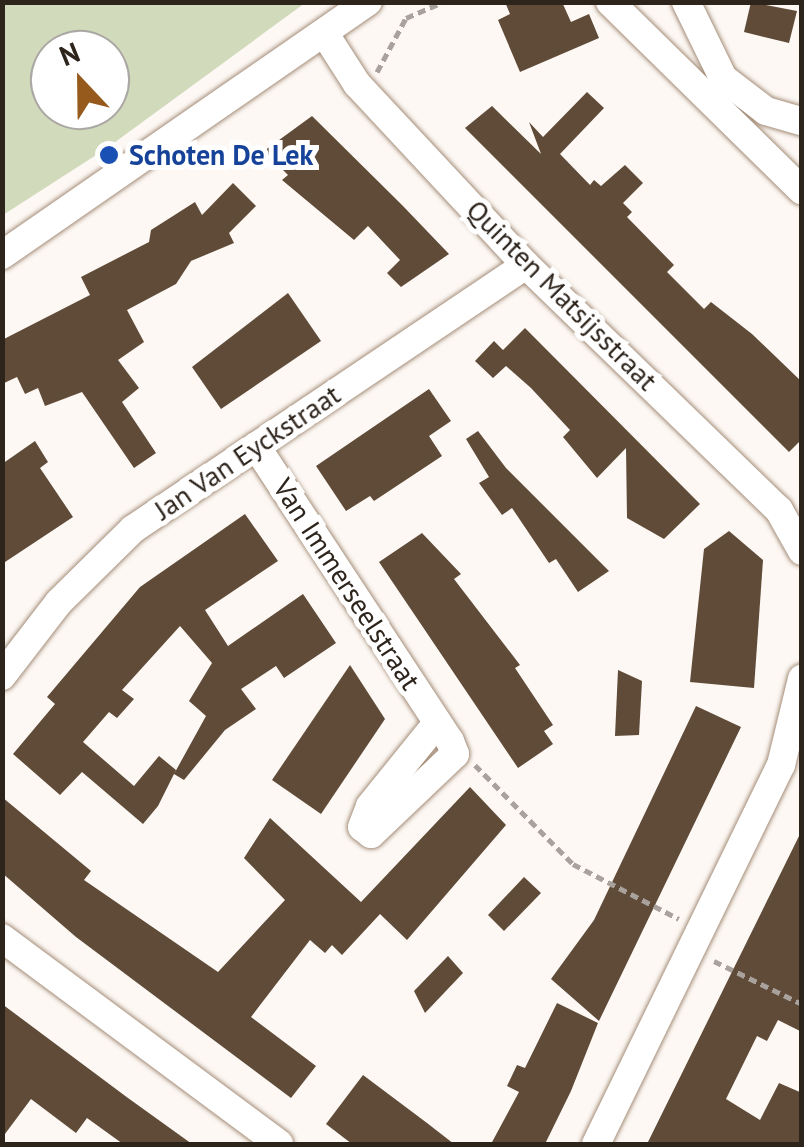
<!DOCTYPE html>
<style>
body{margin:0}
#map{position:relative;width:804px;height:1147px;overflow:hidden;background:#fdf8f4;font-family:"PT Sans",sans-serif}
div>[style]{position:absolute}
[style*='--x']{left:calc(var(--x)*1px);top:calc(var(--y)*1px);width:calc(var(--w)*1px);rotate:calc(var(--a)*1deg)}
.green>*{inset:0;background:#d1daba}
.building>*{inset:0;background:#5f4b38}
.path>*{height:5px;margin-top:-2.5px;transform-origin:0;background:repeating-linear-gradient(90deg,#a8a19c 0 8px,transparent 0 13px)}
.roads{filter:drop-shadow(0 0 2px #a48d78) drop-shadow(0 0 2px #a48d78)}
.minor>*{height:28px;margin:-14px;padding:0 14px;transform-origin:14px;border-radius:14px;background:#fff}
.dots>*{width:28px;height:28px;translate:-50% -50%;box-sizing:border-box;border:5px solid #fff;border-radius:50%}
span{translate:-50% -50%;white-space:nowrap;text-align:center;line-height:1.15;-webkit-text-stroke:10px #fff;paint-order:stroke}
.transit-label{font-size:28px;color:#164399;font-weight:700}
.left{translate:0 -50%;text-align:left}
.street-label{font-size:28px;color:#2d241c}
.frame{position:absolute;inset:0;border:5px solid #2d241c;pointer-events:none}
.north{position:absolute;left:30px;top:30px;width:100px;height:100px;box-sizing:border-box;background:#fff;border:2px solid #aba7a4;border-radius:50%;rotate:338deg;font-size:28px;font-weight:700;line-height:40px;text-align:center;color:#2d241c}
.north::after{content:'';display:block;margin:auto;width:35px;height:45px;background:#965b1c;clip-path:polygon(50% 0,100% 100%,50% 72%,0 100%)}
</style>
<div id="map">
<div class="green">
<div style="clip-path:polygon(evenodd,3px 2px,305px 2px,305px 3px,107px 148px,3px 215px,3px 2px,50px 50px,110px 50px,110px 110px,50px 110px,50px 50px)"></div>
</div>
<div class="building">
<div style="clip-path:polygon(505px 2px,562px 2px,571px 22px,589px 14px,599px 38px,520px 72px,498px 20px,510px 14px)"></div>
<div style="clip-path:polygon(751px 2px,797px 11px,789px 43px,744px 32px)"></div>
<div style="clip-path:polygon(587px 92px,604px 108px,560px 154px,590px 185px,594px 180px,601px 186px,625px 165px,643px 183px,623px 203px,632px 212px,627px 217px,674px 265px,667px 272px,704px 309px,711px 302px,752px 334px,802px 382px,802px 439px,789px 452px,465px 128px,492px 106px,541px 154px,529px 122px,543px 137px)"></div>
<div style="clip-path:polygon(312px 116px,402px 205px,449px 254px,401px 287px,387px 273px,400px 260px,368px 226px,354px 240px,282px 180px,288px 175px,264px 151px)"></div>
<div style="clip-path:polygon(233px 183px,256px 206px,229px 233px,234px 243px,191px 261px,176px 284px,127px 310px,144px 342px,118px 360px,139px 388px,122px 402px,156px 453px,134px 468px,82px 392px,45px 406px,38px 388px,25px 394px,17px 377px,2px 384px,2px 340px,90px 295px,81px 277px,149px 242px,151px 230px,195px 202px,202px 215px)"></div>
<div style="clip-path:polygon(288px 293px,321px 341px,221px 409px,192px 367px)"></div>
<div style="clip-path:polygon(525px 328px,700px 504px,664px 539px,627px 518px,626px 448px,597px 478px,563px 437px,570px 430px,531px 388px,506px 366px,493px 378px,475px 361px,494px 341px,503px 350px)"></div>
<div style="clip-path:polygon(429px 389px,451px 421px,429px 436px,442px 456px,374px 501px,370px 496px,346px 511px,316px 466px)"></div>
<div style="clip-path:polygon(478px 431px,506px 468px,609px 571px,578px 592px,556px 559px,549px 563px,512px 508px,502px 515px,479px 483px,489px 477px,466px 439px)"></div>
<div style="clip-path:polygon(35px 441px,48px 462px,40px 468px,73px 517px,2px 564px,2px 464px)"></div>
<div style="clip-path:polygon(245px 514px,278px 561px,205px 610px,228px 646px,303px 594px,336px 643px,284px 678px,276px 666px,241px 689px,256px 709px,225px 730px,184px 780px,174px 774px,206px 716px,189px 701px,212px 663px,180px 626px,122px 690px,134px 699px,117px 718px,109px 712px,83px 742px,134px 786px,159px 756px,176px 770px,158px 806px,143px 824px,82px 772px,60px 795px,13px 754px,55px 704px,47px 697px,140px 587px)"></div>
<div style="clip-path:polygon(729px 531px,763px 560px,754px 688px,690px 682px,704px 549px)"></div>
<div style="clip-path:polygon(422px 533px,461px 574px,454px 579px,520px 665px,515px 668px,553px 725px,544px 731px,553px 744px,518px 768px,379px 562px)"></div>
<div style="clip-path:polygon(350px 665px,385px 719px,321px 814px,272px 780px)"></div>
<div style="clip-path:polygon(618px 670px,642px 681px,639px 735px,615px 736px)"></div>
<div style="clip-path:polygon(696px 706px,741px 727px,599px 1021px,551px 979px,594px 920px)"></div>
<div style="clip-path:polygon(470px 787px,506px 825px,407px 940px,380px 914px,342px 955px,332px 945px,325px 953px,310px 940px,251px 1017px,316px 1066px,291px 1098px,76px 937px,2px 873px,2px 797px,91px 871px,84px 880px,218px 972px,285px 900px,244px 858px,270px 818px,361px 902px)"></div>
<div style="clip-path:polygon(802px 830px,802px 1032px,778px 1020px,767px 1041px,757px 1036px,726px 1099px,760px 1120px,779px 1083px,802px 1093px,802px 1144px,647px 1144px)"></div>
<div style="clip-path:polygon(524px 877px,541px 893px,504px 931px,488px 915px)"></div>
<div style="clip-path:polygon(448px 956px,463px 973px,425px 1013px,414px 991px)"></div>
<div style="clip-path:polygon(557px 1003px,598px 1023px,571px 1091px,545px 1144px,491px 1144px,519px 1092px,507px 1086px,517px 1065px,525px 1068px)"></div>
<div style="clip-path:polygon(2px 1004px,128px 1098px,192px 1144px,123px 1144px,87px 1118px,76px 1133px,31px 1099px,2px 1138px)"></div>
<div style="clip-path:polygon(363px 1075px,427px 1123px,454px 1144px,352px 1144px,326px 1124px)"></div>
</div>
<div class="path">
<div style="--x:377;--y:72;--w:61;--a:-61.8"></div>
<div style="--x:406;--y:18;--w:40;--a:-23.4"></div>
<div style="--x:475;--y:765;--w:139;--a:45.3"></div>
<div style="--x:573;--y:864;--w:119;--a:27.4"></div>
<div style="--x:714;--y:961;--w:98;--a:26"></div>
</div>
<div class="roads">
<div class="minor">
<div style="--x:610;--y:2;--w:269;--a:44.5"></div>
<div style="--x:686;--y:2;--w:85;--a:64"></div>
<div style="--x:723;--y:78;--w:54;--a:37.5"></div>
<div style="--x:766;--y:111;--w:37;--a:16"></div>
<div style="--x:325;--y:34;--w:59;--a:57.4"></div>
<div style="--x:357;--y:84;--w:248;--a:47"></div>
<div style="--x:526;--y:265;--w:352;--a:44.1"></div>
<div style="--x:779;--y:510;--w:47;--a:60.7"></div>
<div style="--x:2;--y:255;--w:445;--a:-34.7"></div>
<div style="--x:256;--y:446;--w:353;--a:56.7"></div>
<div style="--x:450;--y:741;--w:14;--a:69"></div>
<div style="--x:455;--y:754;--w:116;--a:136.4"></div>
<div style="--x:371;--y:834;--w:11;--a:-142"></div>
<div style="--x:362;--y:827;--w:22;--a:-69"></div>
<div style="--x:370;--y:806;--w:107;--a:-51.1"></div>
<div style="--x:2;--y:676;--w:93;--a:-52.4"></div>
<div style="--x:59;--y:602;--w:104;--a:-44.6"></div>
<div style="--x:133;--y:529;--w:473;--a:-33.9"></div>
<div style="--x:2;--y:938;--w:345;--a:36.6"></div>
<div style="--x:596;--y:1144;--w:422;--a:-64"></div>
<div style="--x:781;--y:765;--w:89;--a:-76.3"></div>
</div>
</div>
<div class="dots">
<div style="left:109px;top:155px;background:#1a4fb4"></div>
</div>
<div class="transit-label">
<span class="left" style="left:129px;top:155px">Schoten De Lek</span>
</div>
<div class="street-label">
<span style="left:562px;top:295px;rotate:45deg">Quinten Matsijsstraat</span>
<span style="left:247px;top:452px;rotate:-34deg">Jan Van Eyckstraat</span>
<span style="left:347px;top:584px;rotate:57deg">Van Immerseelstraat</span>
</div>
<div class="frame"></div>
<div class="north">N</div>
</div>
